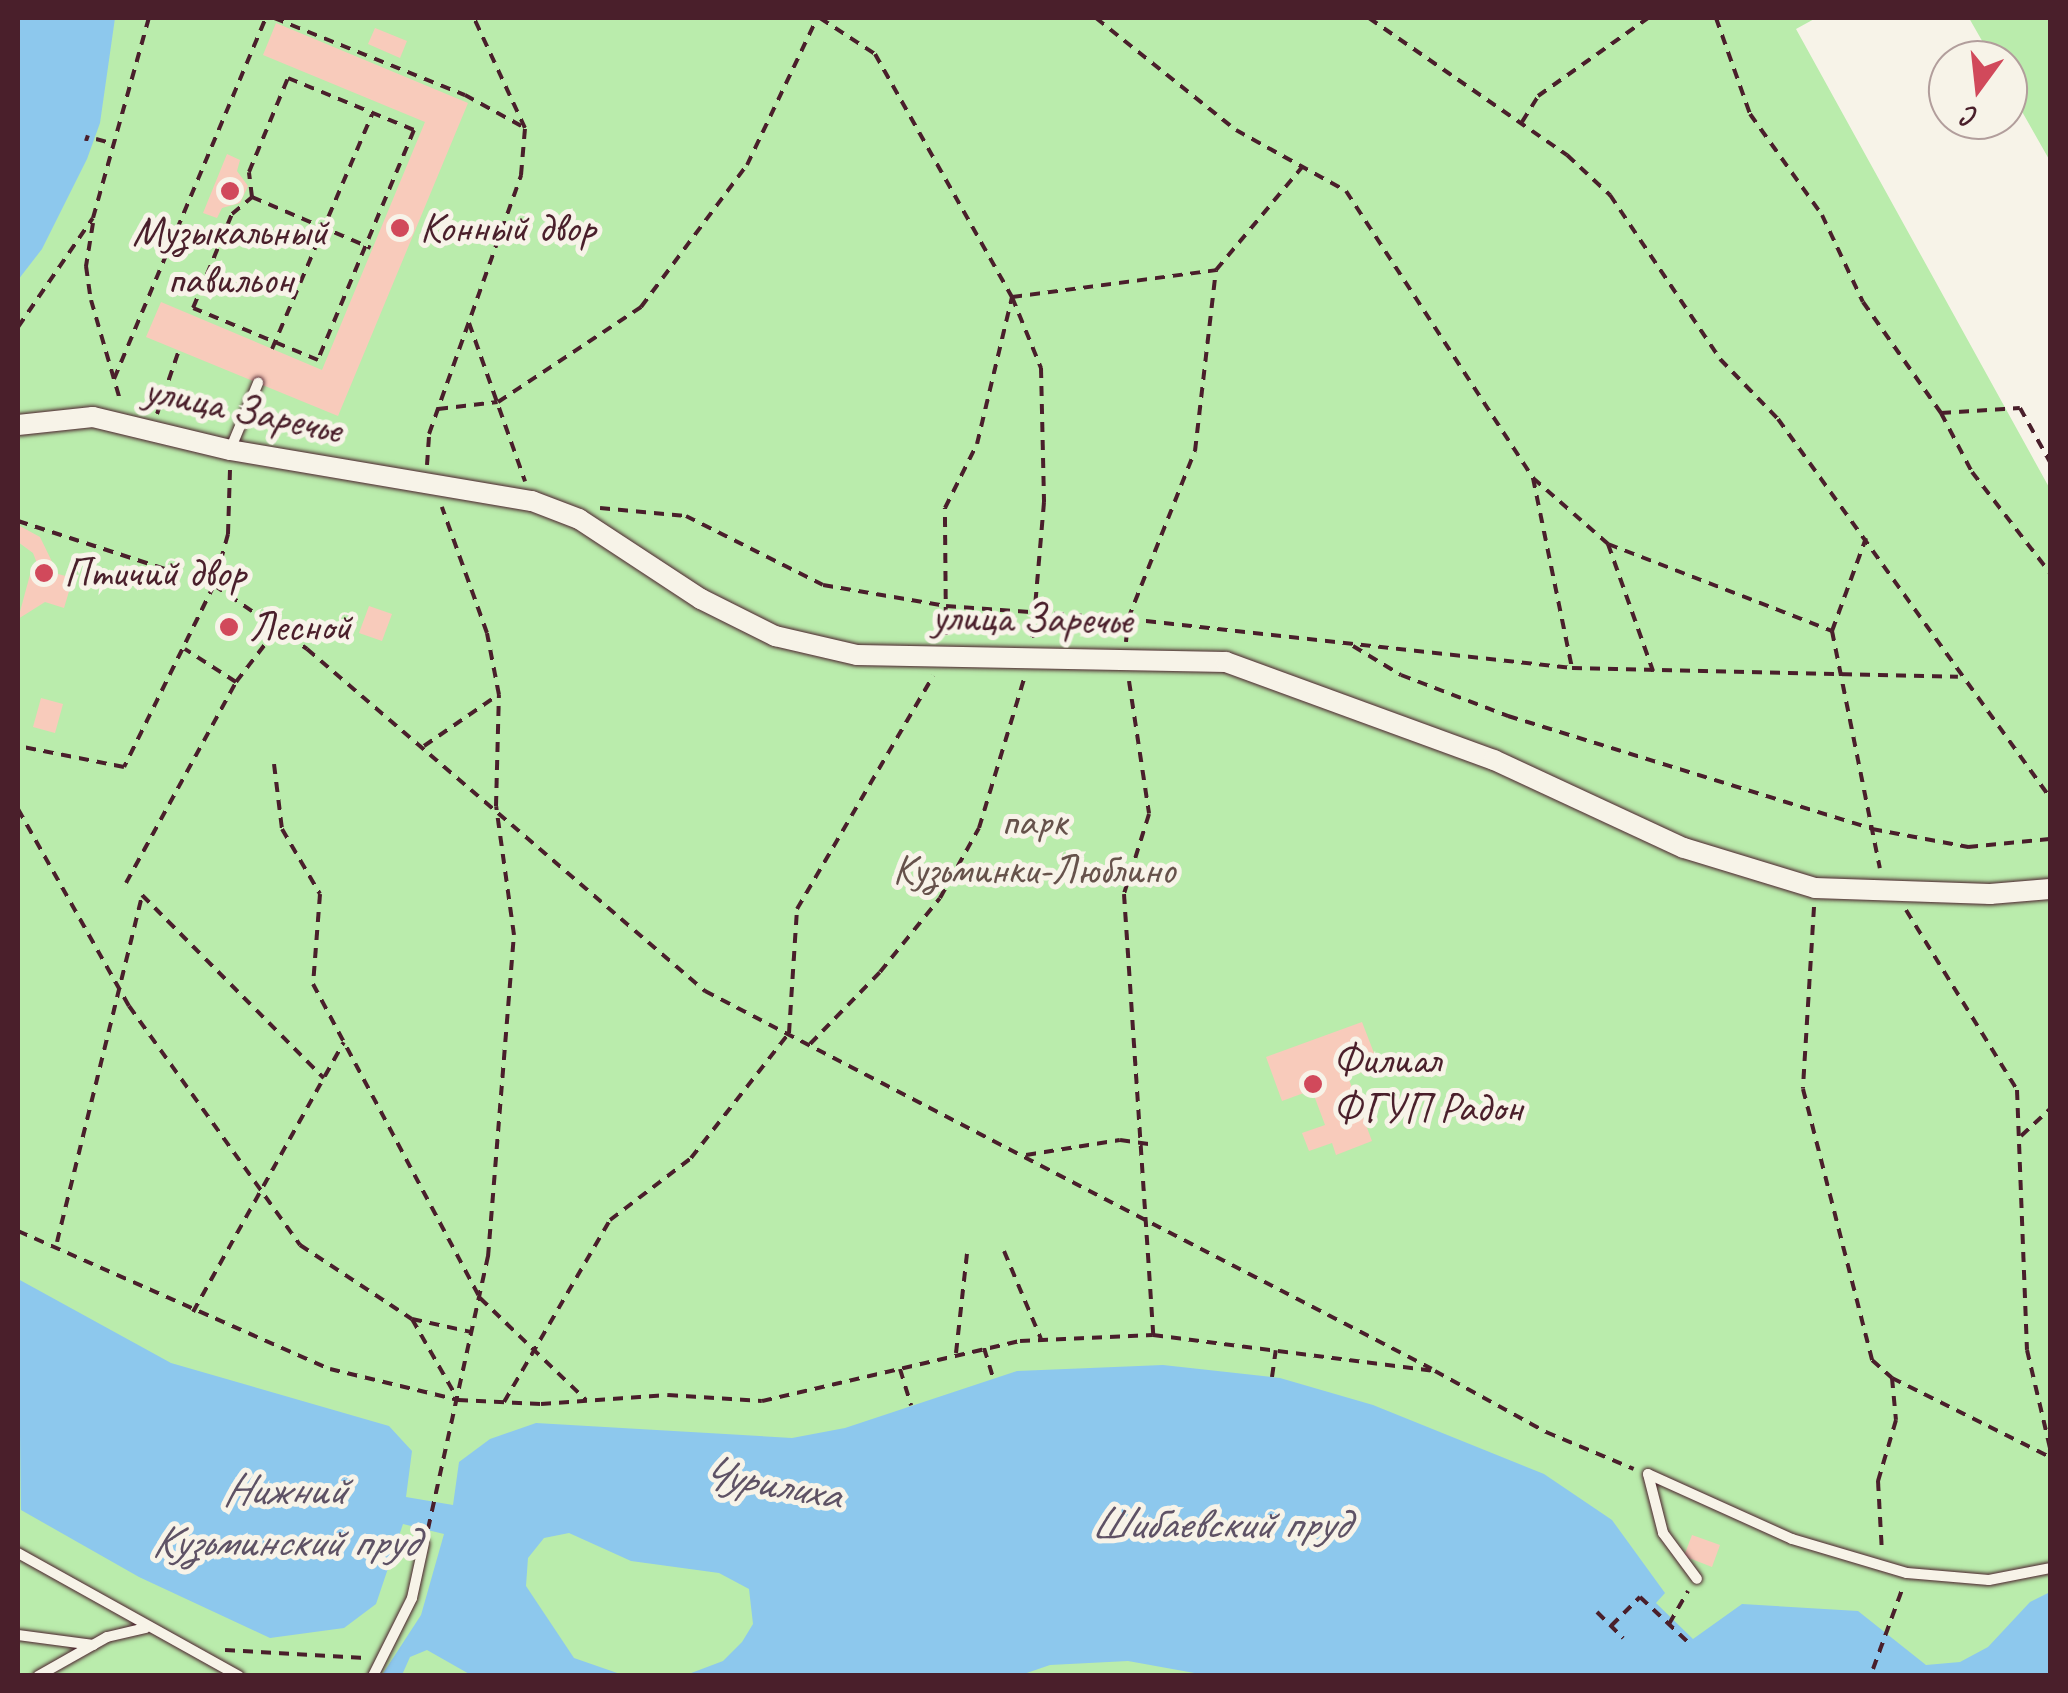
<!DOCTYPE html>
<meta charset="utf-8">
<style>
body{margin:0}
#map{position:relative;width:2068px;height:1693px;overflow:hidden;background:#f7f3e8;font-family:Caveat,sans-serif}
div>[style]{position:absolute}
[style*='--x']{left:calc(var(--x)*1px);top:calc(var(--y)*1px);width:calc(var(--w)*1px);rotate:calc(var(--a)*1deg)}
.green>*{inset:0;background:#baecac}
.water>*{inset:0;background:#8dc8ed}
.building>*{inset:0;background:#f8cbbb}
.path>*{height:4px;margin-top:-2px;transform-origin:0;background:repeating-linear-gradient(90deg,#4a1f2b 0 10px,transparent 0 18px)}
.roads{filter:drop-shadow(0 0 2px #4a1f2b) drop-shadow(0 0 2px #4a1f2b)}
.lane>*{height:10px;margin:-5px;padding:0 5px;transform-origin:5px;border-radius:5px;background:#f7f3e8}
.street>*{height:20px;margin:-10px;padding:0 10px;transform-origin:10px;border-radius:10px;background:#f7f3e8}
.dots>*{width:28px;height:28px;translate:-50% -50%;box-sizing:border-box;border:5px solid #f7f3e8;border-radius:50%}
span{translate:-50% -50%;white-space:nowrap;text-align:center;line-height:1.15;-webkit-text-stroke:10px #f7f3e8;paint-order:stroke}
.poi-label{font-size:42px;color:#4a1f2b}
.left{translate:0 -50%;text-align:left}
.street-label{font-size:42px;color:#4a1f2b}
.park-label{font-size:42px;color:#66524b}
.water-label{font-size:45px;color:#5e5265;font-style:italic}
.frame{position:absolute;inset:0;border:20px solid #4a1f2b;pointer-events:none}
.north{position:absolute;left:1928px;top:40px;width:100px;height:100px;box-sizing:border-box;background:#f7f3e8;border:2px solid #b29e9c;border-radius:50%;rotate:195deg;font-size:28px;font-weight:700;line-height:40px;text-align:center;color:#4a1f2b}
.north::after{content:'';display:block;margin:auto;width:35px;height:45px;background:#d1495b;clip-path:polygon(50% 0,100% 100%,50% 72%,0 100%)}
</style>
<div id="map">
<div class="green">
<div style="clip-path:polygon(18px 18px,1816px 18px,1796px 29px,2050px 489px,2050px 1675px,18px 1675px)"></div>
<div style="clip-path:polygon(1969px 18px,2050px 18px,2050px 161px,2008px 87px,2008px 60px,1993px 60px)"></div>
</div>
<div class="water">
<div style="clip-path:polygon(18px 18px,115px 18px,100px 123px,87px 159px,42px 249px,18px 280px)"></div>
<div style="clip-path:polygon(18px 1279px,171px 1363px,389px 1426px,412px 1451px,406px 1497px,453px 1505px,459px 1462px,490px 1439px,536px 1423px,792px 1438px,845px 1428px,1017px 1371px,1163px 1365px,1280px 1378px,1373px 1405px,1544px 1474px,1612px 1520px,1665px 1593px,1656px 1603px,1693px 1639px,1742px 1604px,1858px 1611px,1926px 1665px,1960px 1662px,1988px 1647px,2030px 1602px,2050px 1592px,2050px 1675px,1211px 1676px,1128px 1661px,1050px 1665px,1018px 1676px,686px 1675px,723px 1661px,742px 1642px,753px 1624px,749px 1589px,719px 1573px,631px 1561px,569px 1533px,544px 1538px,528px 1558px,526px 1586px,574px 1658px,623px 1675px,471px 1675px,427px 1650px,410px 1657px,402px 1675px,382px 1675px,421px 1615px,444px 1534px,403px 1524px,376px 1604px,344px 1628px,270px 1638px,139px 1577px,21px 1510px)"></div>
</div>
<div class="building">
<div style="clip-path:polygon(276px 23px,468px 103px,338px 416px,146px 337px,161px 302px,322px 370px,425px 122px,263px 55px)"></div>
<div style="clip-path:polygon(375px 28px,407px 41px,400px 58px,368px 44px)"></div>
<div style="clip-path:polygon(227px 154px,240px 160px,237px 171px,248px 186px,240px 203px,222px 208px,217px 218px,203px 213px)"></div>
<div style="clip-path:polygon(18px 525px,40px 537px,58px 574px,73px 578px,64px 608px,45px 602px,18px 619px,31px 571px,40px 571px,33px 553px,18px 542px)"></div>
<div style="clip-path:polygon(369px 606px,392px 614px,382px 641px,359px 633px)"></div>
<div style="clip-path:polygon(41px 698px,63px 704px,55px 733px,33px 727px)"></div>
<div style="clip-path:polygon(1362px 1022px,1379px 1066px,1348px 1077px,1372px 1141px,1336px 1155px,1332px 1143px,1309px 1151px,1302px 1133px,1325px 1125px,1312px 1090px,1282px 1101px,1266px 1057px)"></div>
<div style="clip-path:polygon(1692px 1535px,1720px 1545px,1712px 1567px,1684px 1556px)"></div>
</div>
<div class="path">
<div style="--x:274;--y:18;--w:206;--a:22"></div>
<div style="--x:465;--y:95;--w:68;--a:28.8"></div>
<div style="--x:820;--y:18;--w:66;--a:33.2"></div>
<div style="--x:875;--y:54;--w:279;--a:60.6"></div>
<div style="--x:1012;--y:297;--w:206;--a:-7.5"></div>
<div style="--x:1096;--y:18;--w:179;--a:38.7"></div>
<div style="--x:1236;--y:130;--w:126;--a:29"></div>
<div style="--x:1346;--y:191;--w:343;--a:56.9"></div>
<div style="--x:1533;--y:478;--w:100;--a:41.3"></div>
<div style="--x:1608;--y:544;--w:240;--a:21.2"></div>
<div style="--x:1832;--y:631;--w:242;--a:78.6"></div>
<div style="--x:1369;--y:18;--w:241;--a:34.7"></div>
<div style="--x:1567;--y:155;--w:59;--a:42.9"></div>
<div style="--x:1610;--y:195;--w:197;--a:56.1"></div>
<div style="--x:1720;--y:359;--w:83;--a:46"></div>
<div style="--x:1778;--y:419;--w:467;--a:54.3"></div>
<div style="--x:1716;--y:18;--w:102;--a:70.5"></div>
<div style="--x:1750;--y:114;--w:124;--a:54.5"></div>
<div style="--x:1822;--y:215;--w:96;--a:64.8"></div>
<div style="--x:1863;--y:302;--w:136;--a:54.9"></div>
<div style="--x:1941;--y:413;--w:67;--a:62.3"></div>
<div style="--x:1972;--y:472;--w:128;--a:52.3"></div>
<div style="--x:288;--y:78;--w:136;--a:22.4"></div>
<div style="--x:414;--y:130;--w:249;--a:112.7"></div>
<div style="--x:318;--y:360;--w:135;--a:-157.4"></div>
<div style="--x:193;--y:308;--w:102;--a:-67.5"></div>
<div style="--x:232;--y:214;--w:26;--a:-40"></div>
<div style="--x:252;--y:197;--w:25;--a:-97"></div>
<div style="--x:249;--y:172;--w:102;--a:-67.5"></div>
<div style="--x:1522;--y:122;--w:31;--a:-58"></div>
<div style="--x:1538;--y:96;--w:135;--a:-35.3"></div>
<div style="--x:96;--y:139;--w:16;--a:15"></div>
<div style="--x:86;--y:141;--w:6;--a:-72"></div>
<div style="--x:252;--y:197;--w:129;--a:23.2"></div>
<div style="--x:93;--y:223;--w:44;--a:99.2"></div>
<div style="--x:86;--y:266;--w:34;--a:82"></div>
<div style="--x:91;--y:300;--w:107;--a:73.8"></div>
<div style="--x:469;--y:323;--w:168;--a:70.5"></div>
<div style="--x:18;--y:327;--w:132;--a:-55.5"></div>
<div style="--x:93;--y:218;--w:208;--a:-74.4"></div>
<div style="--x:272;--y:349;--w:255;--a:-66.9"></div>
<div style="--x:114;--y:379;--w:392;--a:-67.2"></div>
<div style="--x:438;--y:409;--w:60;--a:-6.7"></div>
<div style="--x:498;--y:402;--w:172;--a:-33.6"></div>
<div style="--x:641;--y:307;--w:177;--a:-53.3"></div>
<div style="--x:747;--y:165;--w:163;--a:-64.5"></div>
<div style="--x:1941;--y:413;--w:79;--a:-3.6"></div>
<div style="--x:2020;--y:408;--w:62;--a:60.9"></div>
<div style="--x:157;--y:414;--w:68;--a:-71"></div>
<div style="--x:427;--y:465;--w:31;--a:-86"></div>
<div style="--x:429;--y:434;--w:275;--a:-70.4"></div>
<div style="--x:521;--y:175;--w:47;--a:-85.1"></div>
<div style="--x:525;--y:128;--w:121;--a:-114.9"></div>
<div style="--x:230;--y:470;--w:64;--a:91.8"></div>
<div style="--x:228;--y:534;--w:53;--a:105.4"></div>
<div style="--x:214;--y:585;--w:113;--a:34.5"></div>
<div style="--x:307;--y:649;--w:525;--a:40.67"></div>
<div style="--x:705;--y:991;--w:819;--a:27.47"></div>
<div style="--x:1533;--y:478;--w:194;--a:78.4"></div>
<div style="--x:600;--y:508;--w:86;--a:5.3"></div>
<div style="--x:686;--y:516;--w:153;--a:26.7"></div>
<div style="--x:823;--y:585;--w:125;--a:9.7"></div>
<div style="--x:946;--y:606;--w:182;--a:4.1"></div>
<div style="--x:1128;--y:619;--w:447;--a:6.3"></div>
<div style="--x:1572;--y:668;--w:386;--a:1.3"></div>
<div style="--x:18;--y:521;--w:206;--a:18.1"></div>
<div style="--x:214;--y:585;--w:203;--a:116.3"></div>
<div style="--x:124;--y:767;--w:108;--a:-168.8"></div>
<div style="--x:1608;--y:544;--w:135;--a:70.5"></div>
<div style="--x:1832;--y:631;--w:99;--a:-69.9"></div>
<div style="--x:946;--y:635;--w:127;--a:-90.5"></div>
<div style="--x:945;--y:508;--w:72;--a:-63.4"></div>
<div style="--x:977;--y:444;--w:151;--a:-76.6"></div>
<div style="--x:1012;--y:297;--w:77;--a:67.8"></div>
<div style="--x:1041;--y:368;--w:134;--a:88.7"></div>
<div style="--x:1044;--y:502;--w:140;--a:94.9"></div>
<div style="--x:1126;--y:642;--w:23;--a:-85"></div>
<div style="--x:1128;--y:619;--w:181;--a:-68.3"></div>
<div style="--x:1195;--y:451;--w:182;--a:-83.4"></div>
<div style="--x:1216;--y:270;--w:134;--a:-50.1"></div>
<div style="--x:1353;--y:646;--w:56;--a:31.1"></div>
<div style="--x:1401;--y:675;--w:115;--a:21"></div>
<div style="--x:1508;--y:716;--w:381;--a:17.2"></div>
<div style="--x:1872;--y:829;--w:98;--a:10.6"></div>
<div style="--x:1968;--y:847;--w:82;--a:-5.6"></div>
<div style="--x:1129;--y:681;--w:134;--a:81.4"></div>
<div style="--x:1149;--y:814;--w:84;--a:107.4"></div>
<div style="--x:1124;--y:894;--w:442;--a:86.2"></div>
<div style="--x:236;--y:682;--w:66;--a:-52.4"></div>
<div style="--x:424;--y:746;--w:90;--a:-34.6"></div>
<div style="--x:274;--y:764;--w:65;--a:83"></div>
<div style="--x:282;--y:829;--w:75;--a:59.7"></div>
<div style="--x:320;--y:894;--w:90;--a:94.4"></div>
<div style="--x:313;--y:984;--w:356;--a:62"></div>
<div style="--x:480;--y:1298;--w:147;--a:43.9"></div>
<div style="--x:18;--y:809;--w:226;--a:60.6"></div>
<div style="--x:129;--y:1006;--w:294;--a:54.4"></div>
<div style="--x:300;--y:1245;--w:134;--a:33.5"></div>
<div style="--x:412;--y:1319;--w:91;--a:60.3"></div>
<div style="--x:126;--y:883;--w:229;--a:-61.3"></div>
<div style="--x:236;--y:682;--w:61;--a:-147.1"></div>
<div style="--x:1814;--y:907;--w:182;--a:93.5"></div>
<div style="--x:1803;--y:1089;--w:280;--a:75.7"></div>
<div style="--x:1872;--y:1360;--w:27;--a:42"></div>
<div style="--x:1892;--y:1378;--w:42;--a:84.6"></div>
<div style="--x:1896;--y:1420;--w:64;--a:106.4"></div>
<div style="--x:1878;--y:1481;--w:71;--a:86.8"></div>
<div style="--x:1906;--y:910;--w:211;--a:58.3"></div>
<div style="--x:2017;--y:1090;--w:260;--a:87.8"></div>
<div style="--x:2027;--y:1350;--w:101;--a:76.8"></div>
<div style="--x:810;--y:1044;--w:100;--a:-45.8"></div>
<div style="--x:880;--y:972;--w:95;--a:-51"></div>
<div style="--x:940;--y:898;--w:80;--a:-60.9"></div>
<div style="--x:979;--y:828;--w:156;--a:-73.2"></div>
<div style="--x:2021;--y:1136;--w:40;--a:-43"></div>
<div style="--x:1026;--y:1155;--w:95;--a:-9.1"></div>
<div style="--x:1120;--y:1140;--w:34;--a:8"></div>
<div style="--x:18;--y:1231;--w:341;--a:23.9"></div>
<div style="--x:330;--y:1369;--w:132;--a:13.6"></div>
<div style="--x:458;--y:1400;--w:83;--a:2.8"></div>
<div style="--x:541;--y:1404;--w:127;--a:-4.1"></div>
<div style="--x:668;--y:1395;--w:94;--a:3.7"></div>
<div style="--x:762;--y:1401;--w:265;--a:-13.1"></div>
<div style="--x:1020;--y:1341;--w:133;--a:-2.6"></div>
<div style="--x:1153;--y:1335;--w:284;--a:7.3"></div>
<div style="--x:1435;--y:1371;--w:127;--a:28.8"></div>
<div style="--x:1546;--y:1432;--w:95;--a:22.8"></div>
<div style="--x:57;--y:1242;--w:357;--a:-76.2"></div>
<div style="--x:142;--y:895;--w:258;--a:45.2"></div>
<div style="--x:1004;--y:1251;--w:95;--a:67.2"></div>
<div style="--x:193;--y:1312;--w:309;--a:-60.8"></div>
<div style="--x:412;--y:1319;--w:60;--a:12.4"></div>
<div style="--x:984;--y:1348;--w:34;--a:73"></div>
<div style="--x:956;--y:1353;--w:100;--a:-83.7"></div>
<div style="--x:900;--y:1369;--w:38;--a:73"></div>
<div style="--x:1272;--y:1377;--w:27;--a:-82"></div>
<div style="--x:1892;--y:1378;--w:177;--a:26.6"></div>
<div style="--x:504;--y:1402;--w:211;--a:-59.8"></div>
<div style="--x:610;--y:1220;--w:102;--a:-37.4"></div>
<div style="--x:691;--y:1158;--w:159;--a:-51.9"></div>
<div style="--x:789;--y:1033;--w:124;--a:-86.3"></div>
<div style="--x:797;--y:909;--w:270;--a:-59.7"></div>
<div style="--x:428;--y:1529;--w:279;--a:-77.6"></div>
<div style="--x:488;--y:1257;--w:323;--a:-85.4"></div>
<div style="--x:514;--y:935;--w:130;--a:-97.9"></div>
<div style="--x:496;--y:806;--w:111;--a:-88.5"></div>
<div style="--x:499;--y:695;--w:63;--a:-101"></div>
<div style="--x:487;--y:633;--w:134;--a:-109.7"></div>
<div style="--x:1597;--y:1612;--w:37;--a:45"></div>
<div style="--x:1669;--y:1624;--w:38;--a:-60"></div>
<div style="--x:1611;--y:1626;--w:41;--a:-45"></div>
<div style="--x:1640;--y:1597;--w:66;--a:43.2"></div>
<div style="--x:225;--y:1650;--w:140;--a:3.3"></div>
<div style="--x:1873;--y:1669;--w:87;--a:-69.9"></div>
</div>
<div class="roads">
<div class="lane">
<div style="--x:230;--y:450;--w:73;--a:-67.3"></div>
<div style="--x:1648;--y:1474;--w:158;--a:24.3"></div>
<div style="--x:1792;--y:1539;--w:120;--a:16.5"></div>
<div style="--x:1907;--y:1573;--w:82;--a:4.9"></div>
<div style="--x:1989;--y:1580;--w:62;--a:-11.1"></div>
<div style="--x:1648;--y:1474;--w:61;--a:75.7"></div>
<div style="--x:1663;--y:1533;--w:57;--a:53.5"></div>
<div style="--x:18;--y:1553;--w:253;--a:29.1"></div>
<div style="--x:18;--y:1635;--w:76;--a:7.6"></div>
<div style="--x:38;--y:1676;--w:79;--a:-29.5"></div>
<div style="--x:107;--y:1637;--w:39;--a:-13"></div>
<div style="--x:373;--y:1676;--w:87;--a:-63.4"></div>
<div style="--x:412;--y:1598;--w:56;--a:-77.7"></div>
</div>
<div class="street">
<div style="--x:18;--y:425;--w:75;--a:-6.1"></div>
<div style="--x:93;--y:417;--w:141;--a:13.5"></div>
<div style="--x:230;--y:450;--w:306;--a:9.6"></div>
<div style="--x:532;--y:501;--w:50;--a:21"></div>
<div style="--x:579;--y:519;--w:146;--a:33.3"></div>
<div style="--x:701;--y:599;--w:83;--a:26.6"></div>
<div style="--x:775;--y:636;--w:84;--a:13"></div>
<div style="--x:857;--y:655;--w:369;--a:1.1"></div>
<div style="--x:1226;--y:662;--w:285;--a:20.1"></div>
<div style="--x:1494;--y:760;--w:209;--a:24.9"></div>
<div style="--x:1684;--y:848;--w:137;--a:17"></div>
<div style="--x:1815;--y:888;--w:175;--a:2"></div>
<div style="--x:1990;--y:894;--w:60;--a:-4.8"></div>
</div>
</div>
<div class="dots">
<div style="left:230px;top:191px;background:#d1495b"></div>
<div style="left:400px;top:228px;background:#d1495b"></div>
<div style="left:44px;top:573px;background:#d1495b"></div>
<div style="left:229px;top:627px;background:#d1495b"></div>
<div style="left:1313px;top:1084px;background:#d1495b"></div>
</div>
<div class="poi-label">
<span class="left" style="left:420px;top:228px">Конный двор</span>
<span style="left:230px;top:256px">Музыкальный<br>павильон</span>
<span class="left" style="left:64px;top:573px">Птичий двор</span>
<span class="left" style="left:249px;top:627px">Лесной</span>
<span class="left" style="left:1333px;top:1084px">Филиал<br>ФГУП Радон</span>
</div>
<div class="street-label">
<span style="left:243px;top:410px;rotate:12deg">улица Заречье</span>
<span style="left:1032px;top:619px;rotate:1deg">улица Заречье</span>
</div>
<div class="park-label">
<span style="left:1034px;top:846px">парк<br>Кузьминки-Люблино</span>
</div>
<div class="water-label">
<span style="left:771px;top:1483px;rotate:10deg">Чурилиха</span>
<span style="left:284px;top:1516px">Нижний<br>Кузьминский пруд</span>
<span style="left:1219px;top:1524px">Шибаевский пруд</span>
</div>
<div class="frame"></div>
<div class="north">С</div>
</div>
